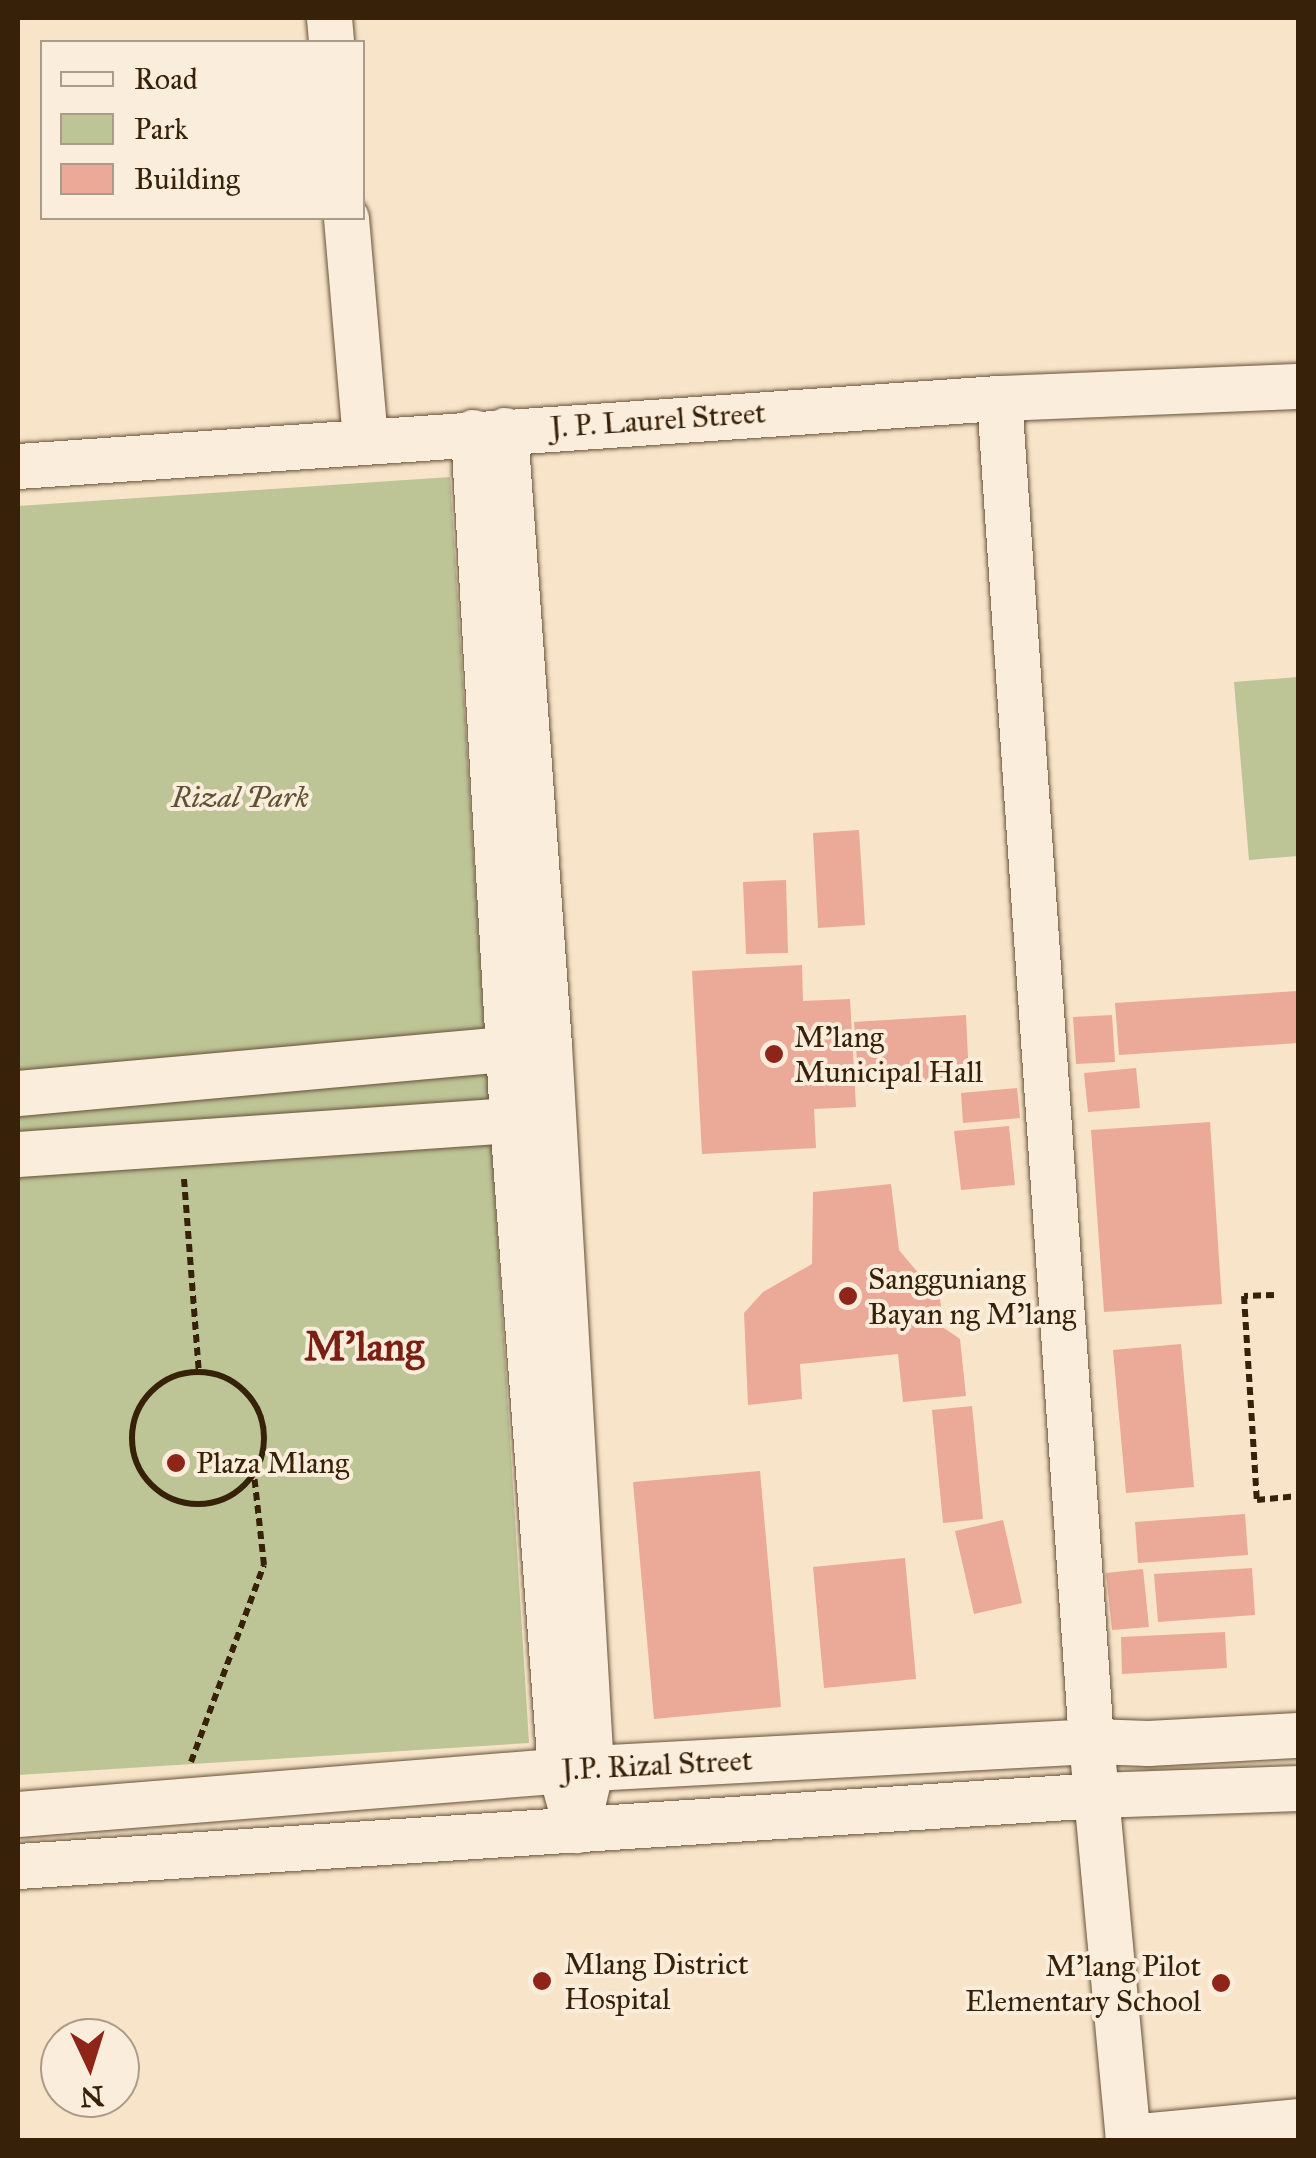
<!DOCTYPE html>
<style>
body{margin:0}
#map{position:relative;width:1316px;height:2158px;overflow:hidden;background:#f8e4c8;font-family:"IM FELL Great Primer",serif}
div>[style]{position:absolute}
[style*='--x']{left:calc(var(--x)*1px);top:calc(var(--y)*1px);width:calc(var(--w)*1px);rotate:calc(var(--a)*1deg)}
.green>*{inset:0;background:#bdc496}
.building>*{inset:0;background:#eba998}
.path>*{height:6px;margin-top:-3px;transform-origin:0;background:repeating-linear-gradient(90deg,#372108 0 8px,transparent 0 13px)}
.path>.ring{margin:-3px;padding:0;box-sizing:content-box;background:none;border:6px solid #372108;border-radius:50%}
.roads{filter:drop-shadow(0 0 2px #675238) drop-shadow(0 0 2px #675238)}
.minor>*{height:45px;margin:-22.5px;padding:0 22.5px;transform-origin:22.5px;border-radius:22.5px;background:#faeddb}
.dots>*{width:28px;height:28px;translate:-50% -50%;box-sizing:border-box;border:5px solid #faeddb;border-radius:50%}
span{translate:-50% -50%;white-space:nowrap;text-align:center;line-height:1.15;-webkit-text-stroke:8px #faeddb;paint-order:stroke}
.street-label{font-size:30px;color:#372108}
.park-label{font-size:30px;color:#5f5233;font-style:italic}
.poi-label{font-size:30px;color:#372108}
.left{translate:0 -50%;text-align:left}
.right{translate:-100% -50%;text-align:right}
.district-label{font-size:40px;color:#7a1f14;font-weight:700}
.frame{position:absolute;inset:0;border:20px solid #372108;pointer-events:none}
.legend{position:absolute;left:40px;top:40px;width:325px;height:180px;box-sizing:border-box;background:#faeddb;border:2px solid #ac9b87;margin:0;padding:12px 18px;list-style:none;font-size:30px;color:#372108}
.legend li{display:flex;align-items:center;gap:20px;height:50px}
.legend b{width:50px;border:2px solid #ac9b87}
.north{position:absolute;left:40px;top:2018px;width:100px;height:100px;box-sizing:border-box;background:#faeddb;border:2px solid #ac9b87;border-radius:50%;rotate:176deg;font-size:28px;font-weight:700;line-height:40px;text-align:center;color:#372108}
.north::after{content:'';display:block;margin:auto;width:35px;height:45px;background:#8f2418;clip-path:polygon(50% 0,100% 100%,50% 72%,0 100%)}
</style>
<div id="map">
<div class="green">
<div style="clip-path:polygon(450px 477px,529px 1743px,18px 1775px,18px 506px)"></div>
<div style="clip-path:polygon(1298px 677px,1298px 856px,1249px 860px,1234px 682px)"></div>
</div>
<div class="building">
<div style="clip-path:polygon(859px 830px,865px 925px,818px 928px,813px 833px)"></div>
<div style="clip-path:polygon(786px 880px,788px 953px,746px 954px,743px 882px)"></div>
<div style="clip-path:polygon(802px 965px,803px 1001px,850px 999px,856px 1107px,814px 1109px,816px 1148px,702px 1154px,692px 971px)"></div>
<div style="clip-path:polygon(1298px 991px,1298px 1043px,1119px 1055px,1115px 1003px)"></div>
<div style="clip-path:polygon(966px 1015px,969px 1079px,859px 1086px,854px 1022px)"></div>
<div style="clip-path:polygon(1112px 1015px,1115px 1062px,1076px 1064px,1073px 1017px)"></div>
<div style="clip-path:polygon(1136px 1068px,1140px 1108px,1088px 1112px,1084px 1073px)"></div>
<div style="clip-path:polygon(1017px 1088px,1020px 1118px,963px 1123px,961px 1093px)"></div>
<div style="clip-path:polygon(1210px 1122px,1222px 1304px,1104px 1312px,1091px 1130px)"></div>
<div style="clip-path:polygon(1009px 1126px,1015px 1185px,961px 1190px,954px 1131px)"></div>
<div style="clip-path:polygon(891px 1184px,899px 1250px,940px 1299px,944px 1328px,960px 1339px,966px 1396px,903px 1402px,898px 1354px,800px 1364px,802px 1399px,748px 1405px,744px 1313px,763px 1292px,812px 1264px,813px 1192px)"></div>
<div style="clip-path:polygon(1181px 1344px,1194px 1487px,1126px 1493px,1113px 1350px)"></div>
<div style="clip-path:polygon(972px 1406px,983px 1519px,943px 1523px,932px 1410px)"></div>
<div style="clip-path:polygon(760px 1471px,781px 1707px,654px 1719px,633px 1482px)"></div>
<div style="clip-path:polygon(1245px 1514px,1248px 1555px,1138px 1563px,1135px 1522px)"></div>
<div style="clip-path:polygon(1003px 1520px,1022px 1603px,974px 1614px,955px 1531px)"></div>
<div style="clip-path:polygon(905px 1558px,916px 1679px,824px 1688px,813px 1567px)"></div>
<div style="clip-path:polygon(1252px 1568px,1255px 1615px,1158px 1622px,1154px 1574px)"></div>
<div style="clip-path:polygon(1143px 1569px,1149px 1627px,1112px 1630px,1106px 1573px)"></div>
<div style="clip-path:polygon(1225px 1632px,1227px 1668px,1122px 1674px,1121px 1637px)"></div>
</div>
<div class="path">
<div style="--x:184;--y:1179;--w:194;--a:85.6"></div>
<div style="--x:1274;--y:1295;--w:30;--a:178"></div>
<div style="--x:1244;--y:1296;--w:204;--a:86.4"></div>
<div style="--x:1257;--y:1500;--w:41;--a:-5.6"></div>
<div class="ring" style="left:132px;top:1372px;width:126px;height:126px"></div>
<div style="--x:191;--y:1762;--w:210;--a:-69.7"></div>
<div style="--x:264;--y:1565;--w:92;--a:-96.3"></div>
</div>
<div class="roads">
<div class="minor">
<div style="--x:329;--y:18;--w:24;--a:85"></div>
<div style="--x:346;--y:218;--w:222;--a:85.1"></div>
<div style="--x:999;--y:398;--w:1346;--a:86.08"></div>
<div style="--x:1091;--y:1741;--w:401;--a:84.7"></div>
<div style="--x:505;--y:430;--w:617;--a:85.91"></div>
<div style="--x:549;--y:1045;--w:724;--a:86.68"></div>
<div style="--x:591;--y:1768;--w:64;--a:103.6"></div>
<div style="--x:473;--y:432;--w:688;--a:86.75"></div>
<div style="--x:512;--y:1119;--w:653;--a:85.78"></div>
<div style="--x:560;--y:1770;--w:52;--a:74.4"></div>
<div style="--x:18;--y:466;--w:983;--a:-3.97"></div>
<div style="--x:999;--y:398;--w:299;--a:-2.3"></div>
<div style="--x:18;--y:1093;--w:521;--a:-5.17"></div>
<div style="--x:18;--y:1154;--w:522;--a:-3.95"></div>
<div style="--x:18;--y:1814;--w:575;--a:-4.59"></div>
<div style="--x:591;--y:1768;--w:501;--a:-3.09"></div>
<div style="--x:1091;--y:1741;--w:57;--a:2"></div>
<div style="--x:1148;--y:1743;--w:150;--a:-3.1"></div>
<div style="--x:18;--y:1866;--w:1081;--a:-3.76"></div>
<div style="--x:1097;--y:1795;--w:201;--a:-2"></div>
<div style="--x:1128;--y:2137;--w:171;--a:-5.4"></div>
</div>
</div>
<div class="dots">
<div style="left:774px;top:1054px;background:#8f2418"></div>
<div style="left:848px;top:1296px;background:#8f2418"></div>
<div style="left:176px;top:1463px;background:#8f2418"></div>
<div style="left:542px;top:1981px;background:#8f2418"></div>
<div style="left:1221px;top:1983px;background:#8f2418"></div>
</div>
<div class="street-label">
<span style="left:658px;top:420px;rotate:-4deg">J. P. Laurel Street</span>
<span style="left:657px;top:1765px;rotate:-3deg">J.P. Rizal Street</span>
</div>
<div class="park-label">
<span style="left:240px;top:797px">Rizal Park</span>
</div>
<div class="poi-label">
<span class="left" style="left:794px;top:1054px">M'lang<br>Municipal Hall</span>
<span class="left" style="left:868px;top:1296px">Sangguniang<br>Bayan ng M'lang</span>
<span class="left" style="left:196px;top:1463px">Plaza Mlang</span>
<span class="left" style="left:564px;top:1981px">Mlang District<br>Hospital</span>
<span class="right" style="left:1201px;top:1983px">M'lang Pilot<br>Elementary School</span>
</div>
<div class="district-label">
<span style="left:364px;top:1347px">M'lang</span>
</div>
<div class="frame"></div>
<ul class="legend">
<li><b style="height:12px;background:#faeddb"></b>Road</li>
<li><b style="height:28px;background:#bdc496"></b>Park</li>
<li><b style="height:28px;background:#eba998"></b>Building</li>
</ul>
<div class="north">N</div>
</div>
